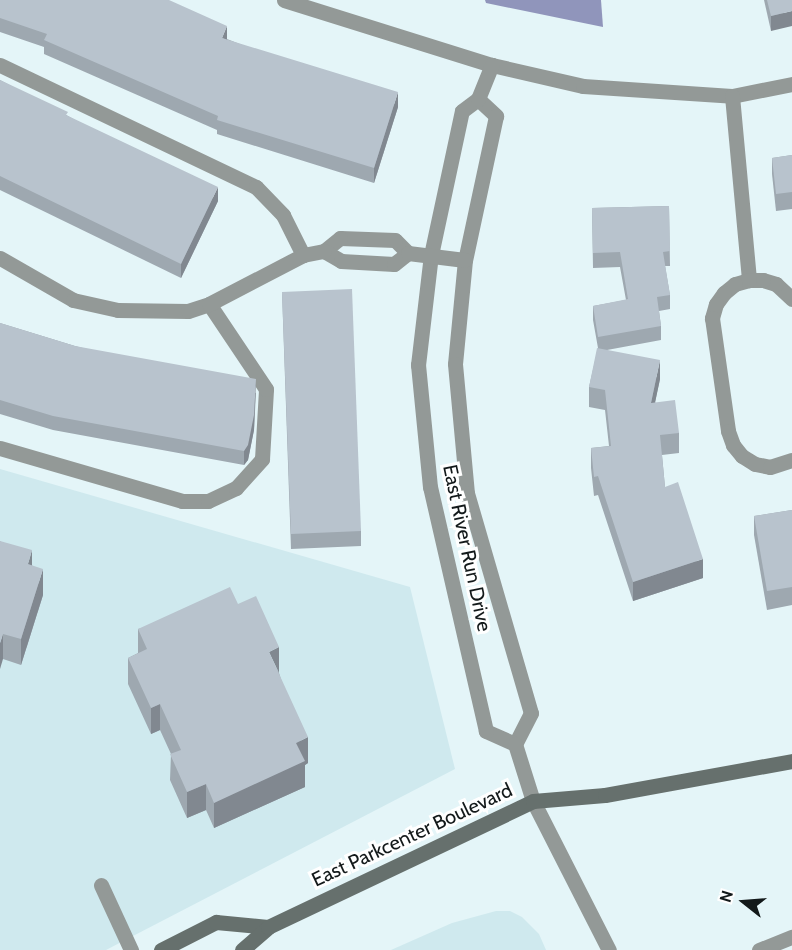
<!DOCTYPE html>
<style>
body{margin:0}
#map{position:relative;width:792px;height:950px;overflow:hidden;background:#e4f5f8;font-family:Cabin,sans-serif}
div>[style]{position:absolute}
[style*='--x']{left:calc(var(--x)*1px);top:calc(var(--y)*1px);width:calc(var(--w)*1px);rotate:calc(var(--a)*1deg)}
.built>*{inset:0;background:#cfe9ee}
.water>*{inset:0;background:#9095bb}
.service>*{height:15px;margin:-7.5px;padding:0 7.5px;transform-origin:7.5px;border-radius:7.5px;background:#939997}
.minor>*{height:15px;margin:-7.5px;padding:0 7.5px;transform-origin:7.5px;border-radius:7.5px;background:#939997}
.secondary>*{height:15px;margin:-7.5px;padding:0 7.5px;transform-origin:7.5px;border-radius:7.5px;background:#66706d}
.wall>*{inset:0;background:#9ea8b0}
.shaded-wall>*{inset:0;background:#818890}
.building>*{inset:0;background:#b8c3cd}
span{translate:-50% -50%;white-space:nowrap;text-align:center;line-height:1.15;-webkit-text-stroke:6px #fff;paint-order:stroke}
.street-label{font-size:20px;color:#13191a}
.north{position:absolute;left:714px;top:872px;width:60px;height:60px;-webkit-text-stroke:4px #fff;paint-order:stroke;rotate:287deg;font-size:16px;font-weight:700;line-height:24px;text-align:center;color:#13191a}
.north::after{content:'';display:block;margin:auto;width:21px;height:27px;background:#13191a;clip-path:polygon(50% 0,100% 100%,50% 72%,0 100%)}
</style>
<div id="map">
<div class="built">
<div style="clip-path:polygon(0 469px,410px 587px,455px 769px,106px 950px,0 950px)"></div>
<div style="clip-path:polygon(496px 911px,510px 911px,522px 917px,539px 934px,546px 950px,391px 950px,452px 923px)"></div>
</div>
<div class="water">
<div style="clip-path:polygon(485px 0,601px 0,603px 27px,486px 3px)"></div>
</div>
<div class="service">
<div style="--x:0;--y:65;--w:284;--a:25.5"></div>
<div style="--x:256;--y:187;--w:39;--a:46"></div>
<div style="--x:283;--y:215;--w:45;--a:63.4"></div>
<div style="--x:0;--y:448;--w:190;--a:16.2"></div>
<div style="--x:182;--y:501;--w:26;--a:0"></div>
<div style="--x:208;--y:501;--w:31;--a:-25"></div>
<div style="--x:236;--y:488;--w:39;--a:-48"></div>
<div style="--x:262;--y:459;--w:70;--a:-86.7"></div>
<div style="--x:266;--y:389;--w:102;--a:-123.8"></div>
<div style="--x:533;--y:801;--w:167;--a:63"></div>
<div style="--x:101;--y:885;--w:72;--a:65.2"></div>
<div style="--x:759;--y:950;--w:35;--a:-22"></div>
</div>
<div class="minor">
<div style="--x:284;--y:0;--w:218;--a:17.4"></div>
<div style="--x:492;--y:65;--w:93;--a:13"></div>
<div style="--x:583;--y:86;--w:149;--a:3.8"></div>
<div style="--x:732;--y:96;--w:61;--a:-11.3"></div>
<div style="--x:732;--y:96;--w:185;--a:84.7"></div>
<div style="--x:478;--y:99;--w:25;--a:43"></div>
<div style="--x:496;--y:116;--w:147;--a:102.1"></div>
<div style="--x:465;--y:260;--w:104;--a:95.5"></div>
<div style="--x:455;--y:364;--w:130;--a:84.7"></div>
<div style="--x:467;--y:493;--w:229;--a:73.8"></div>
<div style="--x:531;--y:713;--w:35;--a:117"></div>
<div style="--x:515;--y:744;--w:32;--a:-156"></div>
<div style="--x:486;--y:731;--w:250;--a:-102.9"></div>
<div style="--x:430;--y:487;--w:123;--a:-95.6"></div>
<div style="--x:418;--y:365;--w:111;--a:-83.3"></div>
<div style="--x:431;--y:255;--w:147;--a:-77.9"></div>
<div style="--x:462;--y:111;--w:20;--a:-37"></div>
<div style="--x:478;--y:99;--w:37;--a:-68"></div>
<div style="--x:408;--y:253;--w:18;--a:-135"></div>
<div style="--x:395;--y:240;--w:55;--a:-177.9"></div>
<div style="--x:340;--y:238;--w:21;--a:141"></div>
<div style="--x:324;--y:251;--w:20;--a:30"></div>
<div style="--x:341;--y:261;--w:53;--a:3.2"></div>
<div style="--x:394;--y:264;--w:18;--a:-38"></div>
<div style="--x:408;--y:253;--w:57;--a:7"></div>
<div style="--x:0;--y:258;--w:84;--a:29.9"></div>
<div style="--x:73;--y:300;--w:46;--a:12.5"></div>
<div style="--x:118;--y:310;--w:70;--a:0.8"></div>
<div style="--x:188;--y:311;--w:22;--a:-18"></div>
<div style="--x:209;--y:304;--w:106;--a:-27.5"></div>
<div style="--x:303;--y:255;--w:21;--a:-11"></div>
<div style="--x:792;--y:299;--w:22;--a:-137"></div>
<div style="--x:776;--y:284;--w:14;--a:-163"></div>
<div style="--x:763;--y:280;--w:14;--a:180"></div>
<div style="--x:749;--y:280;--w:15;--a:164"></div>
<div style="--x:735;--y:284;--w:14;--a:141"></div>
<div style="--x:724;--y:293;--w:14;--a:126"></div>
<div style="--x:716;--y:304;--w:15;--a:106"></div>
<div style="--x:712;--y:318;--w:114;--a:81.9"></div>
<div style="--x:728;--y:431;--w:15;--a:70"></div>
<div style="--x:733;--y:445;--w:14;--a:51"></div>
<div style="--x:742;--y:456;--w:15;--a:32"></div>
<div style="--x:755;--y:464;--w:15;--a:11"></div>
<div style="--x:770;--y:467;--w:23;--a:-18"></div>
<div style="--x:515;--y:744;--w:60;--a:72.5"></div>
</div>
<div class="secondary">
<div style="--x:161;--y:950;--w:62;--a:-27"></div>
<div style="--x:216;--y:922;--w:52;--a:5.5"></div>
<div style="--x:242;--y:950;--w:35;--a:-41"></div>
<div style="--x:268;--y:927;--w:293;--a:-25.4"></div>
<div style="--x:533;--y:801;--w:72;--a:-4.8"></div>
<div style="--x:605;--y:795;--w:190;--a:-10.3"></div>
</div>
<div class="wall">
<div style="clip-path:polygon(0 0,227px 39px,398px 107px,374px 183px,217px 134px,217px 130px,44px 54px,44px 47px,0 32px)"></div>
<div style="clip-path:polygon(764px 0,792px 0,771px 31px)"></div>
<div style="clip-path:polygon(0 80px,68px 116px,218px 201px,181px 278px,0 190px)"></div>
<div style="clip-path:polygon(792px 155px,792px 209px,776px 211px,772px 174px,772px 158px)"></div>
<div style="clip-path:polygon(669px 206px,670px 266px,665px 266px,670px 295px,670px 309px,659px 311px,661px 326px,661px 340px,607px 350px,660px 379px,655px 402px,679px 433px,679px 453px,662px 455px,665px 487px,703px 578px,633px 601px,598px 495px,594px 496px,591px 468px,591px 448px,609px 446px,605px 410px,589px 407px,589px 387px,598px 348px,593px 320px,593px 306px,626px 300px,620px 267px,593px 268px,592px 208px)"></div>
<div style="clip-path:polygon(282px 292px,361px 531px,361px 546px,291px 549px)"></div>
<div style="clip-path:polygon(0 323px,75px 346px,256px 393px,254px 430px,248px 460px,244px 465px,53px 430px,0 414px)"></div>
<div style="clip-path:polygon(792px 510px,792px 605px,767px 610px,754px 535px,754px 516px)"></div>
<div style="clip-path:polygon(0 541px,32px 565px,43px 595px,21px 665px,3px 659px)"></div>
<div style="clip-path:polygon(238px 604px,279px 673px,308px 763px,305px 765px,305px 787px,214px 828px,206px 810px,187px 818px,170px 780px,171px 754px,160px 730px,151px 734px,128px 684px,128px 658px,138px 653px,138px 629px)"></div>
</div>
<div class="shaded-wall">
<div style="clip-path:polygon(792px 11px,792px 26px,771px 31px,771px 16px)"></div>
<div style="clip-path:polygon(227px 26px,227px 40px,222px 38px)"></div>
<div style="clip-path:polygon(398px 92px,398px 107px,374px 183px,374px 168px)"></div>
<div style="clip-path:polygon(218px 187px,218px 201px,181px 278px,181px 264px)"></div>
<div style="clip-path:polygon(660px 360px,660px 379px,651px 422px,651px 403px)"></div>
<div style="clip-path:polygon(256px 379px,254px 430px,248px 460px,244px 465px,244px 451px)"></div>
<div style="clip-path:polygon(32px 550px,32px 576px,28px 564px)"></div>
<div style="clip-path:polygon(703px 559px,703px 578px,633px 601px,633px 582px)"></div>
<div style="clip-path:polygon(43px 569px,43px 595px,21px 665px,21px 639px)"></div>
<div style="clip-path:polygon(3px 634px,3px 659px,0 669px,0 643px)"></div>
<div style="clip-path:polygon(279px 647px,279px 673px,269px 652px)"></div>
<div style="clip-path:polygon(160px 704px,160px 730px,151px 734px,151px 708px)"></div>
<div style="clip-path:polygon(308px 737px,308px 763px,305px 765px,305px 787px,214px 828px,214px 803px,296px 743px)"></div>
<div style="clip-path:polygon(206px 784px,206px 810px,187px 818px,187px 792px)"></div>
</div>
<div class="building">
<div style="clip-path:polygon(0 0,169px 0,227px 26px,222px 38px,398px 92px,374px 168px,217px 120px,218px 116px,44px 40px,47px 34px,0 18px)"></div>
<div style="clip-path:polygon(767px 0,792px 0,792px 11px,771px 16px)"></div>
<div style="clip-path:polygon(0 80px,68px 112px,66px 115px,218px 187px,181px 264px,0 176px)"></div>
<div style="clip-path:polygon(792px 155px,792px 192px,776px 194px,772px 158px)"></div>
<div style="clip-path:polygon(669px 206px,670px 251px,663px 252px,670px 295px,657px 297px,661px 326px,598px 337px,593px 306px,628px 299px,620px 252px,593px 253px,592px 208px)"></div>
<div style="clip-path:polygon(352px 289px,361px 531px,291px 534px,282px 292px)"></div>
<div style="clip-path:polygon(0 323px,75px 346px,256px 379px,254px 415px,248px 445px,244px 451px,53px 416px,0 400px)"></div>
<div style="clip-path:polygon(597px 348px,660px 360px,651px 403px,675px 400px,679px 433px,660px 435px,665px 487px,678px 482px,703px 559px,633px 582px,598px 476px,594px 477px,591px 448px,611px 446px,605px 390px,589px 387px)"></div>
<div style="clip-path:polygon(792px 510px,792px 587px,767px 591px,754px 516px)"></div>
<div style="clip-path:polygon(0 541px,32px 550px,28px 564px,43px 569px,21px 639px,3px 634px,0 643px)"></div>
<div style="clip-path:polygon(230px 587px,238px 604px,256px 596px,279px 647px,269px 652px,308px 737px,296px 743px,305px 761px,214px 803px,206px 784px,187px 792px,170px 754px,181px 750px,160px 704px,151px 708px,128px 658px,147px 649px,138px 629px)"></div>
</div>
<div class="street-label">
<span style="left:467px;top:548px;rotate:78deg">East River Run Drive</span>
<span style="left:412px;top:835px;rotate:-25deg">East Parkcenter Boulevard</span>
</div>
<div class="north">N</div>
</div>
